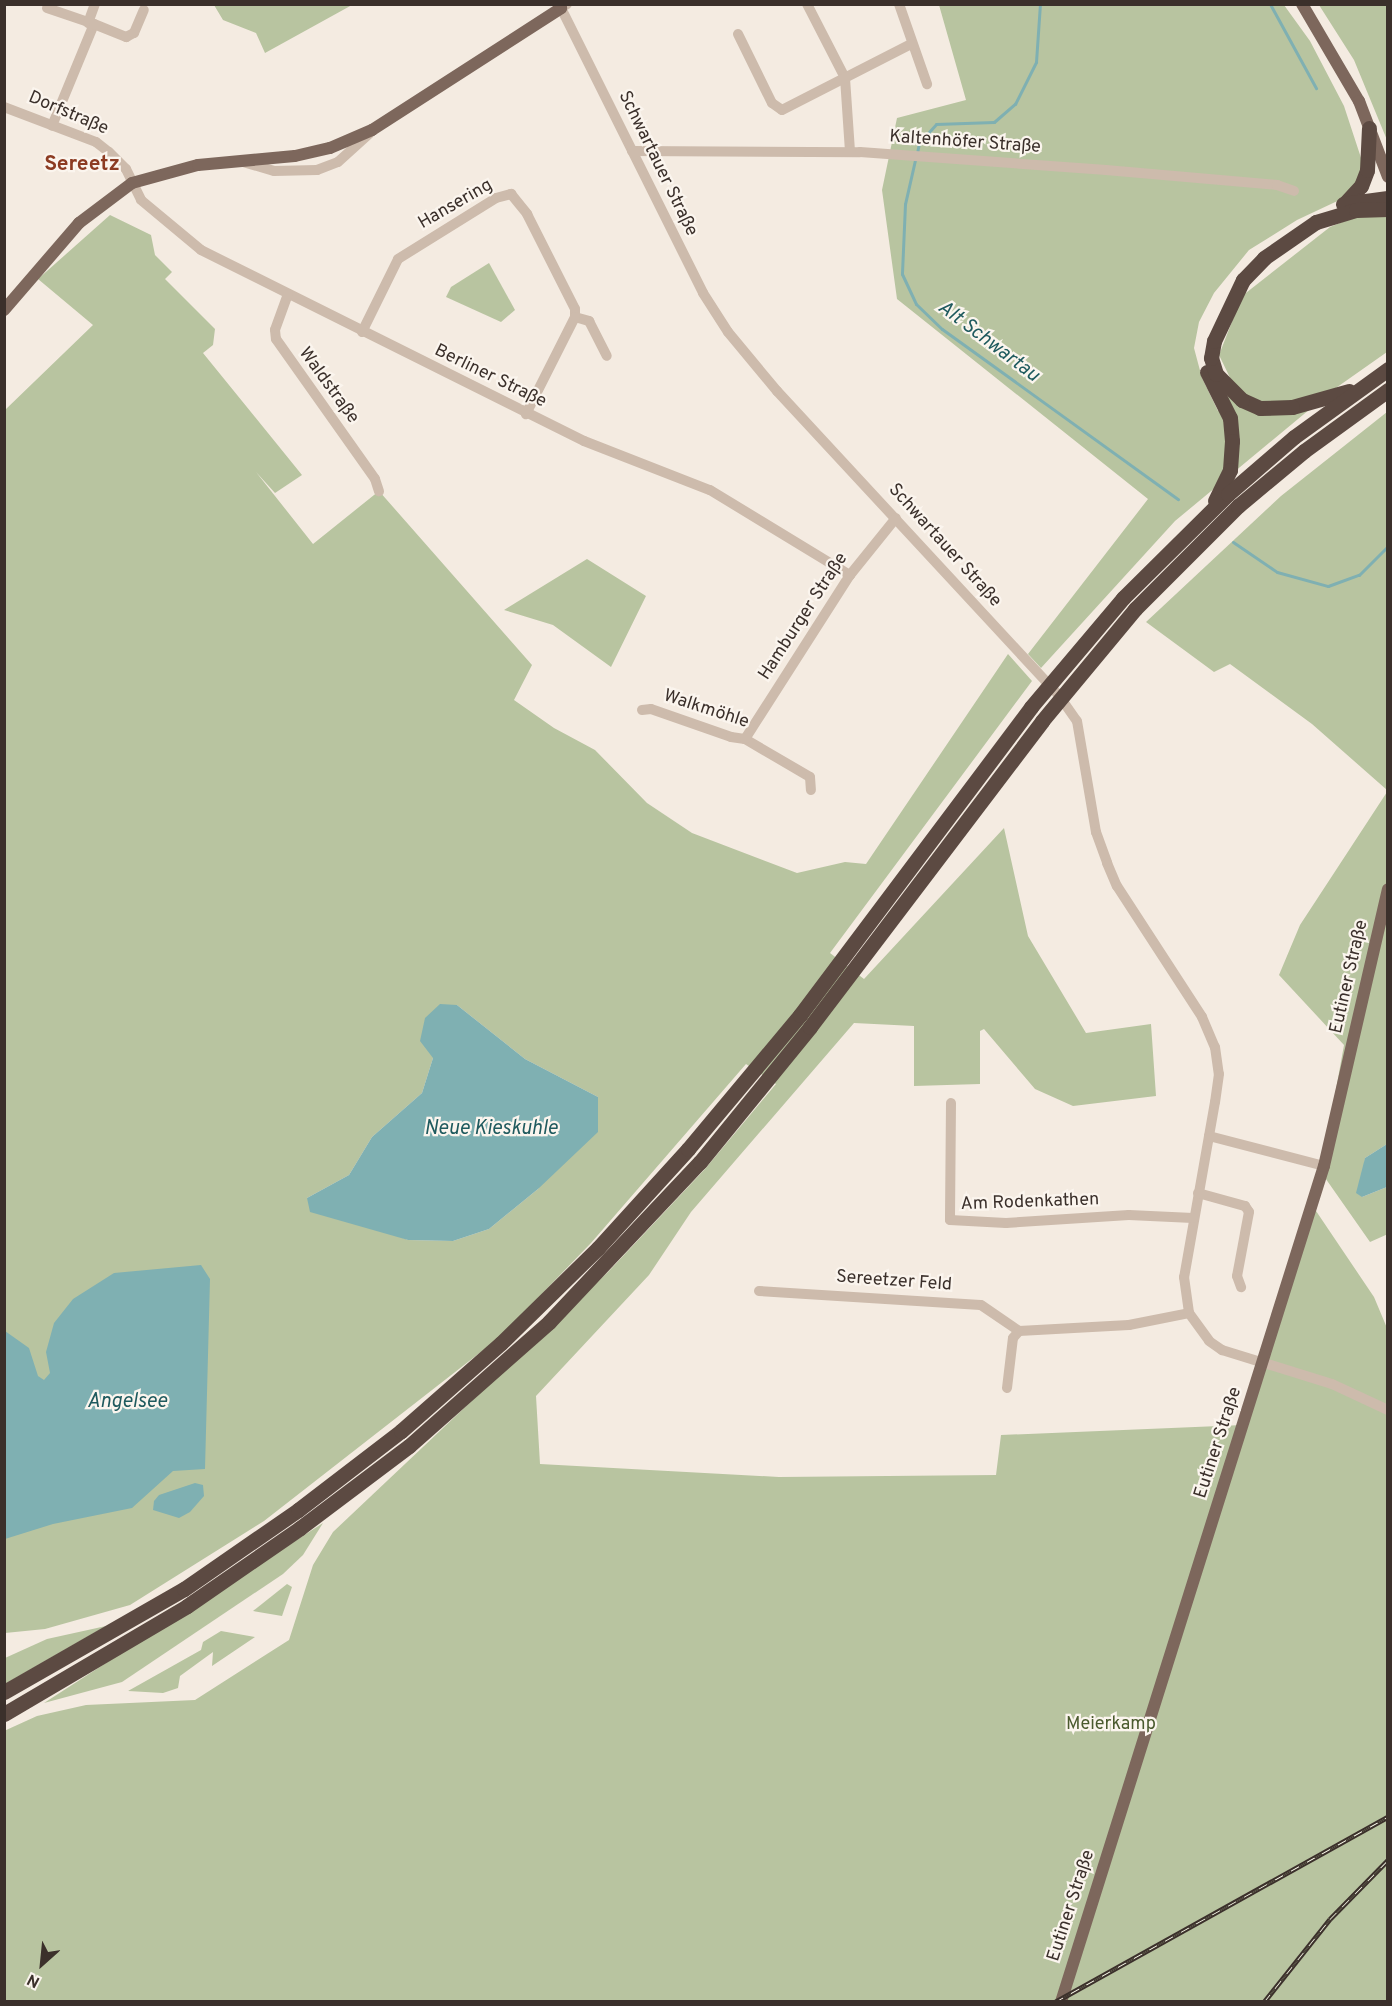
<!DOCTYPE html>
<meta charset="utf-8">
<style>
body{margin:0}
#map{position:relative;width:1392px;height:2006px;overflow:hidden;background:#f4ebe1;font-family:Overpass,sans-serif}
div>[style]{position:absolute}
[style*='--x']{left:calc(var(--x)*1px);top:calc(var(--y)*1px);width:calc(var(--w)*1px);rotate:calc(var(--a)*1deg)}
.green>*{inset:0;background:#b8c4a0}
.water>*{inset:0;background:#7fb0b2}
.stream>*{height:3px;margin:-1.5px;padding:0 1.5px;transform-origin:1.5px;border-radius:1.5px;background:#7fb0b2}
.minor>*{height:10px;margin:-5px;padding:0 5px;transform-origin:5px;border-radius:5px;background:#cdbbac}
.major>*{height:12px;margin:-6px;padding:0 6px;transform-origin:6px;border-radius:6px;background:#7d675c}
.highway>*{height:15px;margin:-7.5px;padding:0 7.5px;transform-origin:7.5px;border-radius:7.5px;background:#5c4a42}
.rail>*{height:5px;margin-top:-2.5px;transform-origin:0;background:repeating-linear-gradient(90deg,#fbf5ee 0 9px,#3b302b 0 18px);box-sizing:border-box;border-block:2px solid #3b302b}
span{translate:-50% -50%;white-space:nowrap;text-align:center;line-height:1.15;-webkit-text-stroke:4.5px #fbf5ee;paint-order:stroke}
.street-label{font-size:18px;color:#3b302b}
.park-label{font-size:18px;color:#4a5a2e}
.water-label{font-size:20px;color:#1f5a5e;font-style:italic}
.quarter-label{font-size:21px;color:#8c3b22;font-weight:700}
.frame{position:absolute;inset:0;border:6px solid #3b302b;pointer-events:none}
.north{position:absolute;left:12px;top:1934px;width:60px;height:60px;-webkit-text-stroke:4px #fbf5ee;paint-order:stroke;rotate:207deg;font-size:16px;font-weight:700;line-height:24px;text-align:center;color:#3b302b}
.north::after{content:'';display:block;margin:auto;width:21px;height:27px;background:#3b302b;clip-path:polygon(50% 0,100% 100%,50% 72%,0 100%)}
</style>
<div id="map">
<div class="green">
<div style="clip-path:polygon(214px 5px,352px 5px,265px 53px,256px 33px,223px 20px)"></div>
<div style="clip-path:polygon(939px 5px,1284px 5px,1310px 41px,1344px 106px,1364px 167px,1348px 196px,1297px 220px,1249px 250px,1214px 293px,1199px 322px,1194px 348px,1202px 378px,1218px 411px,1234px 386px,1219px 355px,1242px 296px,1330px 227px,1362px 214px,1387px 215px,1387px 352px,1333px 390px,1175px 521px,1041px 668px,1028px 654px,1148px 499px,897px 299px,882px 190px,897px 118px,966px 100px)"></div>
<div style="clip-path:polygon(1319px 5px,1387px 5px,1387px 140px,1354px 60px)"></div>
<div style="clip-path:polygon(evenodd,110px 215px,151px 235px,155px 255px,172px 272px,165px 279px,215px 329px,213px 345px,203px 353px,302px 475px,275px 493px,256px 472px,313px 544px,379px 491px,532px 665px,514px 700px,554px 728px,595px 750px,647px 803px,692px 833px,797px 873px,845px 862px,866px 864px,1008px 654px,1032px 681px,830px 953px,864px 979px,1004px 828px,1028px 936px,1086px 1033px,1151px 1024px,1156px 1096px,1073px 1106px,1035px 1089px,984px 1029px,980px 1031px,980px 1084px,914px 1086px,914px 1026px,854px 1023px,691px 1212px,649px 1275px,536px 1396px,540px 1464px,779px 1477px,996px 1475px,1001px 1435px,1243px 1425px,1312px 1205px,1374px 1297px,1387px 1328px,1387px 2001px,5px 2001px,4px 1731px,37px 1716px,86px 1705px,195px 1700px,289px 1640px,313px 1565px,333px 1532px,608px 1272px,705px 1169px,776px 1084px,746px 1064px,591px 1243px,500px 1337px,264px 1521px,130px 1605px,45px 1629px,5px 1633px,5px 410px,93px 325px,38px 279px,110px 215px,457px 1005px,525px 1059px,598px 1097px,538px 1189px,489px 1229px,453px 1241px,408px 1240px,307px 1198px,349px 1175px,372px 1137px,422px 1093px,433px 1058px,457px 1005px)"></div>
<div style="clip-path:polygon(489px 263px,515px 310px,501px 322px,446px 297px,451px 287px)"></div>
<div style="clip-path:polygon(1387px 412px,1387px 790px,1312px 724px,1230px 664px,1214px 672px,1146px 622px,1281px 496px)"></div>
<div style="clip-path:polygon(587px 559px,646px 596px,611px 667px,553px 625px,504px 610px)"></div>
<div style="clip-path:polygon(1387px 792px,1387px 1144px,1365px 1158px,1362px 1197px,1387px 1187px,1388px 1234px,1370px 1242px,1321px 1172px,1344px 1045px,1279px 975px,1300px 925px)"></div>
<div style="clip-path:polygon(323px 1523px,303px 1555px,283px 1574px,122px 1682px,44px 1703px)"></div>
<div style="clip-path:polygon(287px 1584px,292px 1587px,282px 1616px,253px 1611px)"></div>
<div style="clip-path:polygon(106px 1626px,5px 1684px,5px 1658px,47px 1639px)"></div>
<div style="clip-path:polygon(221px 1631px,255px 1637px,212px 1666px,213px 1652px,180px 1676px,178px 1688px,163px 1693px,128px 1691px,201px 1650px,203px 1642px)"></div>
</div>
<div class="water">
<div style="clip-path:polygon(440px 1004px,457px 1005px,525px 1059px,598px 1097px,598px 1132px,538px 1189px,489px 1229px,453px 1241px,408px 1240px,310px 1212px,307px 1198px,349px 1175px,372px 1137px,422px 1093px,433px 1058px,420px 1041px,425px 1018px)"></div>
<div style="clip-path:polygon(1387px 1144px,1387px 1187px,1362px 1197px,1356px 1193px,1365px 1158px)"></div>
<div style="clip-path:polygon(201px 1265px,210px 1279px,205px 1469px,173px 1471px,132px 1508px,53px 1524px,5px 1539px,5px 1331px,29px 1348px,38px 1376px,44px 1380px,50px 1373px,46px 1352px,54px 1323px,73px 1299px,114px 1273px)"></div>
<div style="clip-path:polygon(195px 1483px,203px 1485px,204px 1496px,190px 1512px,179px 1518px,153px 1510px,154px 1501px,159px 1495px)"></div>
</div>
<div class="stream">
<div style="--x:1270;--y:4;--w:96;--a:61.3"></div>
<div style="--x:917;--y:153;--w:10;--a:-79"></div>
<div style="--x:919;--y:143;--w:25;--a:-48"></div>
<div style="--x:936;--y:124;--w:58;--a:-2"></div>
<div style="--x:994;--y:122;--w:28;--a:-41"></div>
<div style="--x:1015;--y:104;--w:47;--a:-63.4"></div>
<div style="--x:1036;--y:62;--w:58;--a:-86.1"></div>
<div style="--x:915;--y:160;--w:45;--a:102.8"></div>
<div style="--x:905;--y:204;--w:70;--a:92.5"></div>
<div style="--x:902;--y:274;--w:33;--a:65"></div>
<div style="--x:916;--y:304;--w:36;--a:44"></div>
<div style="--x:942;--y:329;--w:291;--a:35.8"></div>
<div style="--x:1233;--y:542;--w:53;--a:34.3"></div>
<div style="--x:1277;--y:572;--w:53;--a:15.4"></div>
<div style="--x:1328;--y:586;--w:33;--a:-20"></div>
<div style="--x:1359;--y:575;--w:41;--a:-45"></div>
</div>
<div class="minor">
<div style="--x:567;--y:4;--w:7;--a:146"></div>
<div style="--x:561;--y:8;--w:318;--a:63.5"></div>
<div style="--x:703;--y:293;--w:46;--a:57.3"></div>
<div style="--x:728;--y:332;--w:77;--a:50.3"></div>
<div style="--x:777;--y:391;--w:417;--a:47.2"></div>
<div style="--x:1060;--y:697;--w:29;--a:55"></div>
<div style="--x:1077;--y:721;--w:113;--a:80.3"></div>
<div style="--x:1096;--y:832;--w:33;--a:70"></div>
<div style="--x:1107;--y:863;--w:25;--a:67"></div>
<div style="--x:1117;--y:886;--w:156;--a:57"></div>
<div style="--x:1202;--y:1017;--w:33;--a:67"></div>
<div style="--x:1215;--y:1047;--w:27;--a:82"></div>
<div style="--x:1219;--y:1074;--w:28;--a:98"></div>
<div style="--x:1215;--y:1102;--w:178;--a:100"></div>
<div style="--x:1184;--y:1277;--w:36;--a:82"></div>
<div style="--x:1189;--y:1313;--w:34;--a:54"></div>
<div style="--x:1209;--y:1341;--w:16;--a:35"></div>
<div style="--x:1222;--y:1350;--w:115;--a:17.2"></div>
<div style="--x:1332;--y:1384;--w:62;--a:24.9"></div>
<div style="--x:807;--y:4;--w:83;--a:62.8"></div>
<div style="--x:845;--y:78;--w:74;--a:86.1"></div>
<div style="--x:899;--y:4;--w:85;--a:70.7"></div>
<div style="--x:47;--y:8;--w:50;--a:18.8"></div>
<div style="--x:94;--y:24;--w:110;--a:112.4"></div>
<div style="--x:88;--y:23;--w:20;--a:-70"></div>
<div style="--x:94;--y:24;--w:35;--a:22"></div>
<div style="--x:126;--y:37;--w:9;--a:-27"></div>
<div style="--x:134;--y:33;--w:25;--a:-67"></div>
<div style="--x:738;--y:34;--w:77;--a:63.8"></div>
<div style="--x:772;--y:103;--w:12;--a:35"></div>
<div style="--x:782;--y:110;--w:145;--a:-27.1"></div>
<div style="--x:4;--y:107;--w:98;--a:20.8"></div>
<div style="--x:96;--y:142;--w:16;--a:38"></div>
<div style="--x:109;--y:152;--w:24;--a:45"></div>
<div style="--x:126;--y:169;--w:34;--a:64"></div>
<div style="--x:141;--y:200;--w:78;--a:39.8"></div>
<div style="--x:201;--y:250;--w:428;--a:26.5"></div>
<div style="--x:584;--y:441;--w:135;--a:21.3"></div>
<div style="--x:710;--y:490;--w:164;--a:31.3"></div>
<div style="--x:632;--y:151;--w:228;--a:0.3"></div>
<div style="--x:860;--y:152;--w:247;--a:4.2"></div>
<div style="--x:1106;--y:170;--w:172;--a:5"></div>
<div style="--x:1277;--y:185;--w:18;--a:19"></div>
<div style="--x:243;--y:162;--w:32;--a:16"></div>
<div style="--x:274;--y:171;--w:43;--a:-1.3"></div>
<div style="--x:317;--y:170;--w:22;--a:-21"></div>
<div style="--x:338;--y:162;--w:42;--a:-42.1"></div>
<div style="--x:288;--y:294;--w:38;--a:110"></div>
<div style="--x:275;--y:330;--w:9;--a:84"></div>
<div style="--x:276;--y:339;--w:171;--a:54.7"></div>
<div style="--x:375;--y:479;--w:13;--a:72"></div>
<div style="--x:575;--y:317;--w:15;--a:16"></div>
<div style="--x:589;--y:321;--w:39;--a:63"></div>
<div style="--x:362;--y:332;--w:81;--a:-63.7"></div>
<div style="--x:398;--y:259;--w:115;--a:-31.9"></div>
<div style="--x:496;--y:198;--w:16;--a:-15"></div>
<div style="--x:511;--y:194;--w:26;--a:51"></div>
<div style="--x:527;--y:214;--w:106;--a:63.2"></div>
<div style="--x:575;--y:309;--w:8;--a:90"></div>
<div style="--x:575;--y:317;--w:109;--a:116.8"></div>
<div style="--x:642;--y:710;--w:9;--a:-6"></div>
<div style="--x:651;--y:709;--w:85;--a:19.3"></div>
<div style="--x:731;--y:737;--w:14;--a:8"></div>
<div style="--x:745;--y:739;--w:75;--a:30.3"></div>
<div style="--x:810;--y:777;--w:13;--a:86"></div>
<div style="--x:745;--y:739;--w:195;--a:-57.4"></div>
<div style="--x:850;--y:575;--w:73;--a:-51.1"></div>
<div style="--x:951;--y:1103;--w:117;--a:90.5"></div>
<div style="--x:950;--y:1220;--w:56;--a:3.1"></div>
<div style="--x:1006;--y:1223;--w:123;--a:-3.7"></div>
<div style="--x:1129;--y:1215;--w:64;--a:2.7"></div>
<div style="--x:1209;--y:1136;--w:119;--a:14.6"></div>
<div style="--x:1198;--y:1193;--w:49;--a:15.5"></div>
<div style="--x:1245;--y:1206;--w:7;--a:56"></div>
<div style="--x:1249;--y:1212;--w:65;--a:100.6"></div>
<div style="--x:1237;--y:1276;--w:12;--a:70"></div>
<div style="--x:759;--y:1291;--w:222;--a:3.6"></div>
<div style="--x:981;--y:1305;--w:46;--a:34.4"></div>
<div style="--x:1019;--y:1331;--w:110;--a:-3.1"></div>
<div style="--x:1129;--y:1325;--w:61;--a:-11.3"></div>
<div style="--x:1007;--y:1388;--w:50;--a:-83.2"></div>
<div style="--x:1013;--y:1338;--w:9;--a:-49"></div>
</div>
<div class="major">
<div style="--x:1302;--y:4;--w:113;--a:59.6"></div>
<div style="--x:1359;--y:101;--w:81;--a:69.1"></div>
<div style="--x:4;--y:310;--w:115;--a:-49.2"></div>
<div style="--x:79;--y:223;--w:66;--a:-37"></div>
<div style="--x:132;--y:183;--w:68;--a:-15.3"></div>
<div style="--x:198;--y:165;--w:97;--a:-5.3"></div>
<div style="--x:295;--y:156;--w:36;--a:-13"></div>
<div style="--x:330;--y:148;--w:46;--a:-23.2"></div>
<div style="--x:372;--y:130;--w:225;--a:-32.8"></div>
<div style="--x:561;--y:8;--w:4;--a:-117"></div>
<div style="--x:1061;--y:2002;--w:876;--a:-72.54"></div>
<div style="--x:1324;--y:1166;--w:284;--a:-77"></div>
</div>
<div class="highway">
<div style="--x:1345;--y:203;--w:23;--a:-47"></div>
<div style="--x:1361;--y:186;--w:17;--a:-69"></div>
<div style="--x:1367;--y:170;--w:42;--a:-87.3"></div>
<div style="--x:1343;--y:204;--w:45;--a:-7.6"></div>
<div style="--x:1207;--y:372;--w:51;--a:63.4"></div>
<div style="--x:1230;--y:418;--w:23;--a:85"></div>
<div style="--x:1232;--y:441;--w:29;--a:94"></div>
<div style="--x:1230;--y:470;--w:34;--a:116"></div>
<div style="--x:1349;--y:391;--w:59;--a:164.3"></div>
<div style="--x:1292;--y:407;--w:32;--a:178"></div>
<div style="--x:1260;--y:408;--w:20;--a:-156"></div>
<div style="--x:1242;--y:400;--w:37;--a:-135"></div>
<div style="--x:1216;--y:374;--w:17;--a:-107"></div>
<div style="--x:1211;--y:358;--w:17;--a:-80"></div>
<div style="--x:1214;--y:341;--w:68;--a:-64.6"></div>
<div style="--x:1243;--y:280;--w:30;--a:-46"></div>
<div style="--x:1264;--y:258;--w:63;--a:-34.7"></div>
<div style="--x:1316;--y:222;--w:42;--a:-16.7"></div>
<div style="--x:1356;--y:210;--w:32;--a:-2"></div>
<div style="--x:4;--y:1692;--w:207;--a:-29.8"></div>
<div style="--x:184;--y:1589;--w:139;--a:-34.7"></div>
<div style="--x:298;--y:1510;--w:130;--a:-37.5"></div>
<div style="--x:401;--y:1431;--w:133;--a:-41.3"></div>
<div style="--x:501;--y:1343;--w:136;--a:-44.4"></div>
<div style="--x:598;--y:1248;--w:134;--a:-47.7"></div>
<div style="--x:688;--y:1149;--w:175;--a:-50.1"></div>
<div style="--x:800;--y:1015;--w:385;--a:-53.1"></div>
<div style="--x:1031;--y:707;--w:143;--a:-49.8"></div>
<div style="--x:1123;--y:598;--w:148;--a:-44.7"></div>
<div style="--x:1228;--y:494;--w:87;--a:-40.8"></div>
<div style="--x:1294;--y:437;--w:116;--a:-35.9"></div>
<div style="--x:4;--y:1714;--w:212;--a:-30.5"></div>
<div style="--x:187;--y:1606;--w:137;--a:-34.6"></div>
<div style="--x:300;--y:1528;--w:136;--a:-37"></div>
<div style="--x:409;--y:1446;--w:187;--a:-41.5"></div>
<div style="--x:549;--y:1322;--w:220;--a:-46.7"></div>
<div style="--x:700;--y:1162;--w:174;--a:-50.8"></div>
<div style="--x:810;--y:1027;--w:384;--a:-52.8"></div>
<div style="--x:1042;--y:721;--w:146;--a:-50.3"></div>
<div style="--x:1135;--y:609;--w:146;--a:-45"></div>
<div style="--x:1238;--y:506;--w:86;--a:-39.8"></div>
<div style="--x:1304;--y:451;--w:104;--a:-36"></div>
</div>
<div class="rail">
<div style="--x:1055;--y:2002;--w:381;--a:-29.1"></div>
<div style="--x:1264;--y:2002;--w:106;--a:-51.5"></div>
<div style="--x:1330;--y:1919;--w:83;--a:-45.5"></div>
</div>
<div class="street-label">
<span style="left:68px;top:114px;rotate:23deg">Dorfstraße</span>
<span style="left:965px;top:143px;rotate:4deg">Kaltenhöfer Straße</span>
<span style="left:657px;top:164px;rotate:64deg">Schwartauer Straße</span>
<span style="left:456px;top:205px;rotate:-30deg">Hansering</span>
<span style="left:490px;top:377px;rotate:26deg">Berliner Straße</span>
<span style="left:328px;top:386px;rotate:54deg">Waldstraße</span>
<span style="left:944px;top:546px;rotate:48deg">Schwartauer Straße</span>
<span style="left:804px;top:617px;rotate:-57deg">Hamburger Straße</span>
<span style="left:706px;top:710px;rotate:18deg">Walkmöhle</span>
<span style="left:1350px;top:977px;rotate:-77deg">Eutiner Straße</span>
<span style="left:1030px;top:1203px;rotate:-2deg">Am Rodenkathen</span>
<span style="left:894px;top:1282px;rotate:4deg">Sereetzer Feld</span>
<span style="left:1219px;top:1443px;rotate:-72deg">Eutiner Straße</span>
<span style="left:1072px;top:1906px;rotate:-72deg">Eutiner Straße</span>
</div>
<div class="park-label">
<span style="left:1111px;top:1725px">Meierkamp</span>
</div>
<div class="water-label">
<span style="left:988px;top:342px;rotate:37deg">Alt Schwartau</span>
<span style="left:491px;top:1129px">Neue Kieskuhle</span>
<span style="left:127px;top:1402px">Angelsee</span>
</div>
<div class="quarter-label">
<span style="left:82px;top:165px">Sereetz</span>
</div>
<div class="frame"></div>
<div class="north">N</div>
</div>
